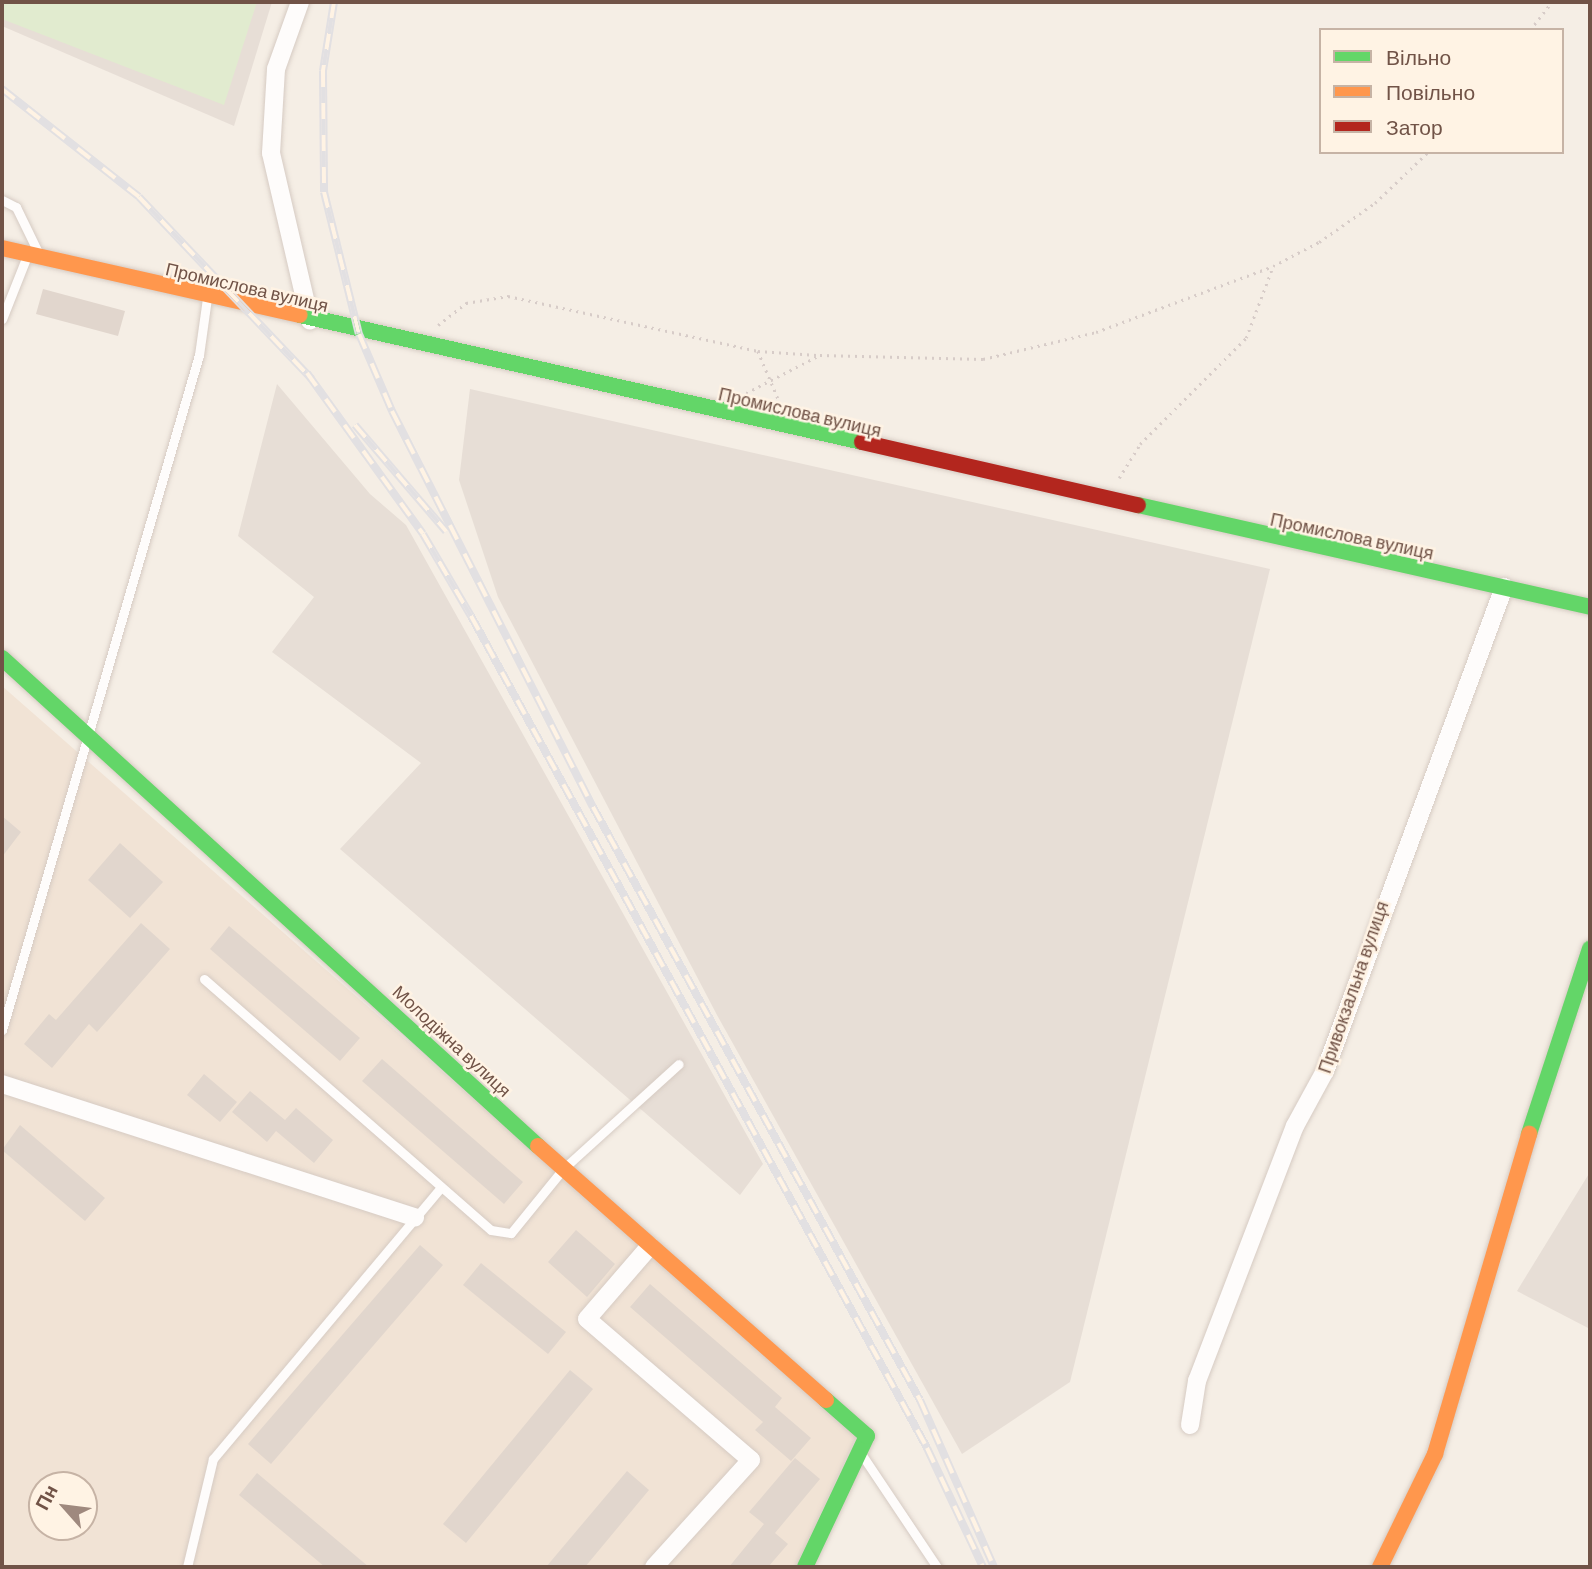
<!DOCTYPE html>
<meta charset="utf-8">
<style>
body{margin:0}
#map{position:relative;width:1592px;height:1569px;overflow:hidden;background:#f5eee5;font-family:Barlow,sans-serif}
div>[style]{position:absolute}
[style*='--x']{left:calc(var(--x)*1px);top:calc(var(--y)*1px);width:calc(var(--w)*1px);rotate:calc(var(--a)*1deg)}
.residential>*{inset:0;background:#f1e3d5}
.industrial>*{inset:0;background:#e7ded6}
.green>*{inset:0;background:#e1ebcf}
.building>*{inset:0;background:#e1d6cd}
.path>*{height:2.5px;margin-top:-1.25px;transform-origin:0;background:repeating-linear-gradient(90deg,#d7ccc8 0 2px,transparent 0 7px)}
.roads{filter:drop-shadow(0 0 2px #d6cbc3) drop-shadow(0 0 2px #d6cbc3)}
.lane>*{height:9px;margin:-4.5px;padding:0 4.5px;transform-origin:4.5px;border-radius:4.5px;background:#fefcfb}
.street>*{height:18px;margin:-9px;padding:0 9px;transform-origin:9px;border-radius:9px;background:#fefcfb}
.fast>*{height:16px;margin:-8px;padding:0 8px;transform-origin:8px;border-radius:8px;background:#63d668}
.slow>*{height:16px;margin:-8px;padding:0 8px;transform-origin:8px;border-radius:8px;background:#ff974d}
.jam>*{height:16px;margin:-8px;padding:0 8px;transform-origin:8px;border-radius:8px;background:#b3261e}
.rail>*{height:8px;margin-top:-4px;transform-origin:0;background:repeating-linear-gradient(90deg,#fff3e4 0 16px,#e2e0e2 0 32px);box-sizing:border-box;border-block:2px solid #e2e0e2}
span{translate:-50% -50%;white-space:nowrap;text-align:center;line-height:1.15;-webkit-text-stroke:5px #fff3e4;paint-order:stroke}
.street-label{font-size:18px;color:#715347}
.frame{position:absolute;inset:0;border:4px solid #715347;pointer-events:none}
.legend{position:absolute;left:1319px;top:28px;width:245px;height:126px;box-sizing:border-box;background:#fff3e4;border:2px solid #c6b3a5;margin:0;padding:9px 12px;list-style:none;font-size:21px;color:#715347}
.legend li{display:flex;align-items:center;gap:14px;height:35px}
.legend b{width:35px;border:2px solid #c6b3a5}
.north{position:absolute;left:28px;top:1471px;width:70px;height:70px;box-sizing:border-box;background:#fff3e4;border:2px solid #c6b3a5;border-radius:50%;rotate:298deg;font-size:19px;font-weight:700;line-height:28px;text-align:center;color:#715347}
.north::after{content:'';display:block;margin:auto;width:24px;height:32px;background:#9f897e;clip-path:polygon(50% 0,100% 100%,50% 72%,0 100%)}
</style>
<div id="map">
<div class="residential">
<div style="clip-path:polygon(evenodd,2px 686px,857px 1435px,796px 1567px,2px 1567px,2px 686px,42px 1485px,84px 1485px,84px 1527px,42px 1527px,42px 1485px)"></div>
</div>
<div class="industrial">
<div style="clip-path:polygon(2px 2px,272px 2px,234px 126px,2px 26px)"></div>
<div style="clip-path:polygon(277px 384px,370px 494px,406px 525px,763px 1164px,740px 1195px,340px 849px,421px 763px,272px 652px,314px 597px,238px 536px)"></div>
<div style="clip-path:polygon(470px 389px,1270px 569px,1070px 1382px,962px 1454px,717px 1015px,498px 597px,459px 480px)"></div>
<div style="clip-path:polygon(1590px 1172px,1590px 1329px,1517px 1291px)"></div>
</div>
<div class="green">
<div style="clip-path:polygon(2px 2px,257px 2px,224px 105px,2px 19px)"></div>
</div>
<div class="building">
<div style="clip-path:polygon(43px 289px,125px 311px,118px 336px,36px 314px)"></div>
<div style="clip-path:polygon(2px 816px,21px 832px,2px 857px)"></div>
<div style="clip-path:polygon(120px 843px,163px 882px,130px 918px,88px 880px)"></div>
<div style="clip-path:polygon(141px 923px,170px 949px,97px 1032px,89px 1024px,52px 1068px,24px 1044px,49px 1014px,56px 1020px)"></div>
<div style="clip-path:polygon(229px 926px,360px 1038px,340px 1061px,210px 949px)"></div>
<div style="clip-path:polygon(382px 1059px,523px 1182px,504px 1204px,362px 1081px)"></div>
<div style="clip-path:polygon(204px 1074px,237px 1102px,220px 1122px,187px 1095px)"></div>
<div style="clip-path:polygon(250px 1091px,285px 1120px,296px 1108px,333px 1140px,314px 1163px,276px 1131px,267px 1142px,232px 1112px)"></div>
<div style="clip-path:polygon(20px 1125px,105px 1198px,85px 1221px,2px 1150px)"></div>
<div style="clip-path:polygon(576px 1230px,615px 1264px,587px 1297px,548px 1262px)"></div>
<div style="clip-path:polygon(420px 1245px,443px 1265px,271px 1464px,248px 1444px)"></div>
<div style="clip-path:polygon(481px 1263px,566px 1332px,548px 1354px,463px 1285px)"></div>
<div style="clip-path:polygon(650px 1284px,782px 1398px,775px 1407px,811px 1438px,791px 1461px,755px 1430px,763px 1422px,630px 1307px)"></div>
<div style="clip-path:polygon(570px 1370px,593px 1389px,466px 1543px,443px 1524px)"></div>
<div style="clip-path:polygon(795px 1458px,820px 1479px,775px 1533px,788px 1544px,768px 1567px,729px 1567px,764px 1524px,749px 1512px)"></div>
<div style="clip-path:polygon(627px 1471px,649px 1490px,585px 1567px,546px 1567px)"></div>
<div style="clip-path:polygon(257px 1473px,369px 1567px,325px 1567px,239px 1495px)"></div>
</div>
<div class="path">
<div style="--x:1530;--y:30;--w:36;--a:-52"></div>
<div style="--x:438;--y:325;--w:36;--a:-38"></div>
<div style="--x:466;--y:303;--w:43;--a:-9.5"></div>
<div style="--x:508;--y:296;--w:256;--a:12.4"></div>
<div style="--x:758;--y:351;--w:59;--a:3.9"></div>
<div style="--x:758;--y:351;--w:56;--a:67.1"></div>
<div style="--x:746;--y:393;--w:83;--a:-27.2"></div>
<div style="--x:820;--y:355;--w:163;--a:1.4"></div>
<div style="--x:983;--y:359;--w:116;--a:-13.4"></div>
<div style="--x:1096;--y:332;--w:189;--a:-20.4"></div>
<div style="--x:1273;--y:266;--w:52;--a:-27.6"></div>
<div style="--x:1319;--y:242;--w:68;--a:-34.9"></div>
<div style="--x:1375;--y:203;--w:74;--a:-43.9"></div>
<div style="--x:1119;--y:478;--w:40;--a:-58"></div>
<div style="--x:1140;--y:444;--w:150;--a:-45"></div>
<div style="--x:1246;--y:338;--w:77;--a:-69.4"></div>
</div>
<div class="roads">
<div class="lane">
<div style="--x:2;--y:200;--w:16;--a:27"></div>
<div style="--x:16;--y:207;--w:48;--a:64"></div>
<div style="--x:2;--y:319;--w:68;--a:-68.4"></div>
<div style="--x:204;--y:979;--w:381;--a:41.2"></div>
<div style="--x:491;--y:1230;--w:20;--a:9"></div>
<div style="--x:511;--y:1233;--w:82;--a:-50.9"></div>
<div style="--x:563;--y:1169;--w:156;--a:-42.2"></div>
<div style="--x:2;--y:1030;--w:703;--a:-73.73"></div>
<div style="--x:199;--y:355;--w:58;--a:-82"></div>
<div style="--x:862;--y:1455;--w:135;--a:56.2"></div>
<div style="--x:187;--y:1567;--w:111;--a:-76.5"></div>
<div style="--x:213;--y:1459;--w:354;--a:-50"></div>
</div>
<div class="street">
<div style="--x:300;--y:2;--w:71;--a:109.7"></div>
<div style="--x:276;--y:69;--w:84;--a:93.4"></div>
<div style="--x:271;--y:153;--w:172;--a:76.9"></div>
<div style="--x:2;--y:1084;--w:434;--a:17.9"></div>
<div style="--x:650;--y:1246;--w:96;--a:130.8"></div>
<div style="--x:587;--y:1319;--w:216;--a:40.7"></div>
<div style="--x:751;--y:1460;--w:144;--a:132.2"></div>
<div style="--x:1190;--y:1425;--w:45;--a:-81"></div>
<div style="--x:1197;--y:1381;--w:273;--a:-69"></div>
<div style="--x:1295;--y:1126;--w:63;--a:-61.4"></div>
<div style="--x:1325;--y:1071;--w:516;--a:-69.7"></div>
</div>
<div class="fast">
<div style="--x:300;--y:315;--w:576;--a:12.73"></div>
<div style="--x:1138;--y:505;--w:463;--a:12.7"></div>
<div style="--x:2;--y:658;--w:725;--a:42.32"></div>
<div style="--x:1529;--y:1134;--w:195;--a:-71.8"></div>
<div style="--x:805;--y:1567;--w:145;--a:-64.7"></div>
<div style="--x:867;--y:1436;--w:55;--a:-138.7"></div>
</div>
<div class="slow">
<div style="--x:2;--y:248;--w:305;--a:12.7"></div>
<div style="--x:538;--y:1146;--w:384;--a:41.4"></div>
<div style="--x:1380;--y:1567;--w:126;--a:-64"></div>
<div style="--x:1435;--y:1454;--w:334;--a:-73.6"></div>
</div>
<div class="jam">
<div style="--x:862;--y:442;--w:283;--a:12.9"></div>
</div>
</div>
<div class="rail">
<div style="--x:334;--y:2;--w:70;--a:99.1"></div>
<div style="--x:323;--y:71;--w:121;--a:89.5"></div>
<div style="--x:324;--y:192;--w:146;--a:76.2"></div>
<div style="--x:359;--y:334;--w:84;--a:66.8"></div>
<div style="--x:392;--y:411;--w:444;--a:63.1"></div>
<div style="--x:593;--y:807;--w:677;--a:61.13"></div>
<div style="--x:920;--y:1400;--w:183;--a:66.1"></div>
<div style="--x:2;--y:89;--w:174;--a:38.2"></div>
<div style="--x:139;--y:197;--w:251;--a:46.5"></div>
<div style="--x:307;--y:373;--w:198;--a:54.2"></div>
<div style="--x:423;--y:534;--w:95;--a:59.7"></div>
<div style="--x:471;--y:616;--w:949;--a:61.27"></div>
<div style="--x:927;--y:1448;--w:132;--a:64.8"></div>
<div style="--x:355;--y:425;--w:140;--a:49.4"></div>
</div>
<div class="street-label">
<span style="left:247px;top:287px;rotate:13deg">Промислова вулиця</span>
<span style="left:800px;top:412px;rotate:13deg">Промислова вулиця</span>
<span style="left:1352px;top:536px;rotate:12deg">Промислова вулиця</span>
<span style="left:1353px;top:987px;rotate:-71deg">Привокзальна вулиця</span>
<span style="left:452px;top:1041px;rotate:43deg">Молодіжна вулиця</span>
</div>
<div class="frame"></div>
<ul class="legend">
<li><b style="height:9px;background:#63d668"></b>Вільно</li>
<li><b style="height:9px;background:#ff974d"></b>Повільно</li>
<li><b style="height:9px;background:#b3261e"></b>Затор</li>
</ul>
<div class="north">Пн</div>
</div>
